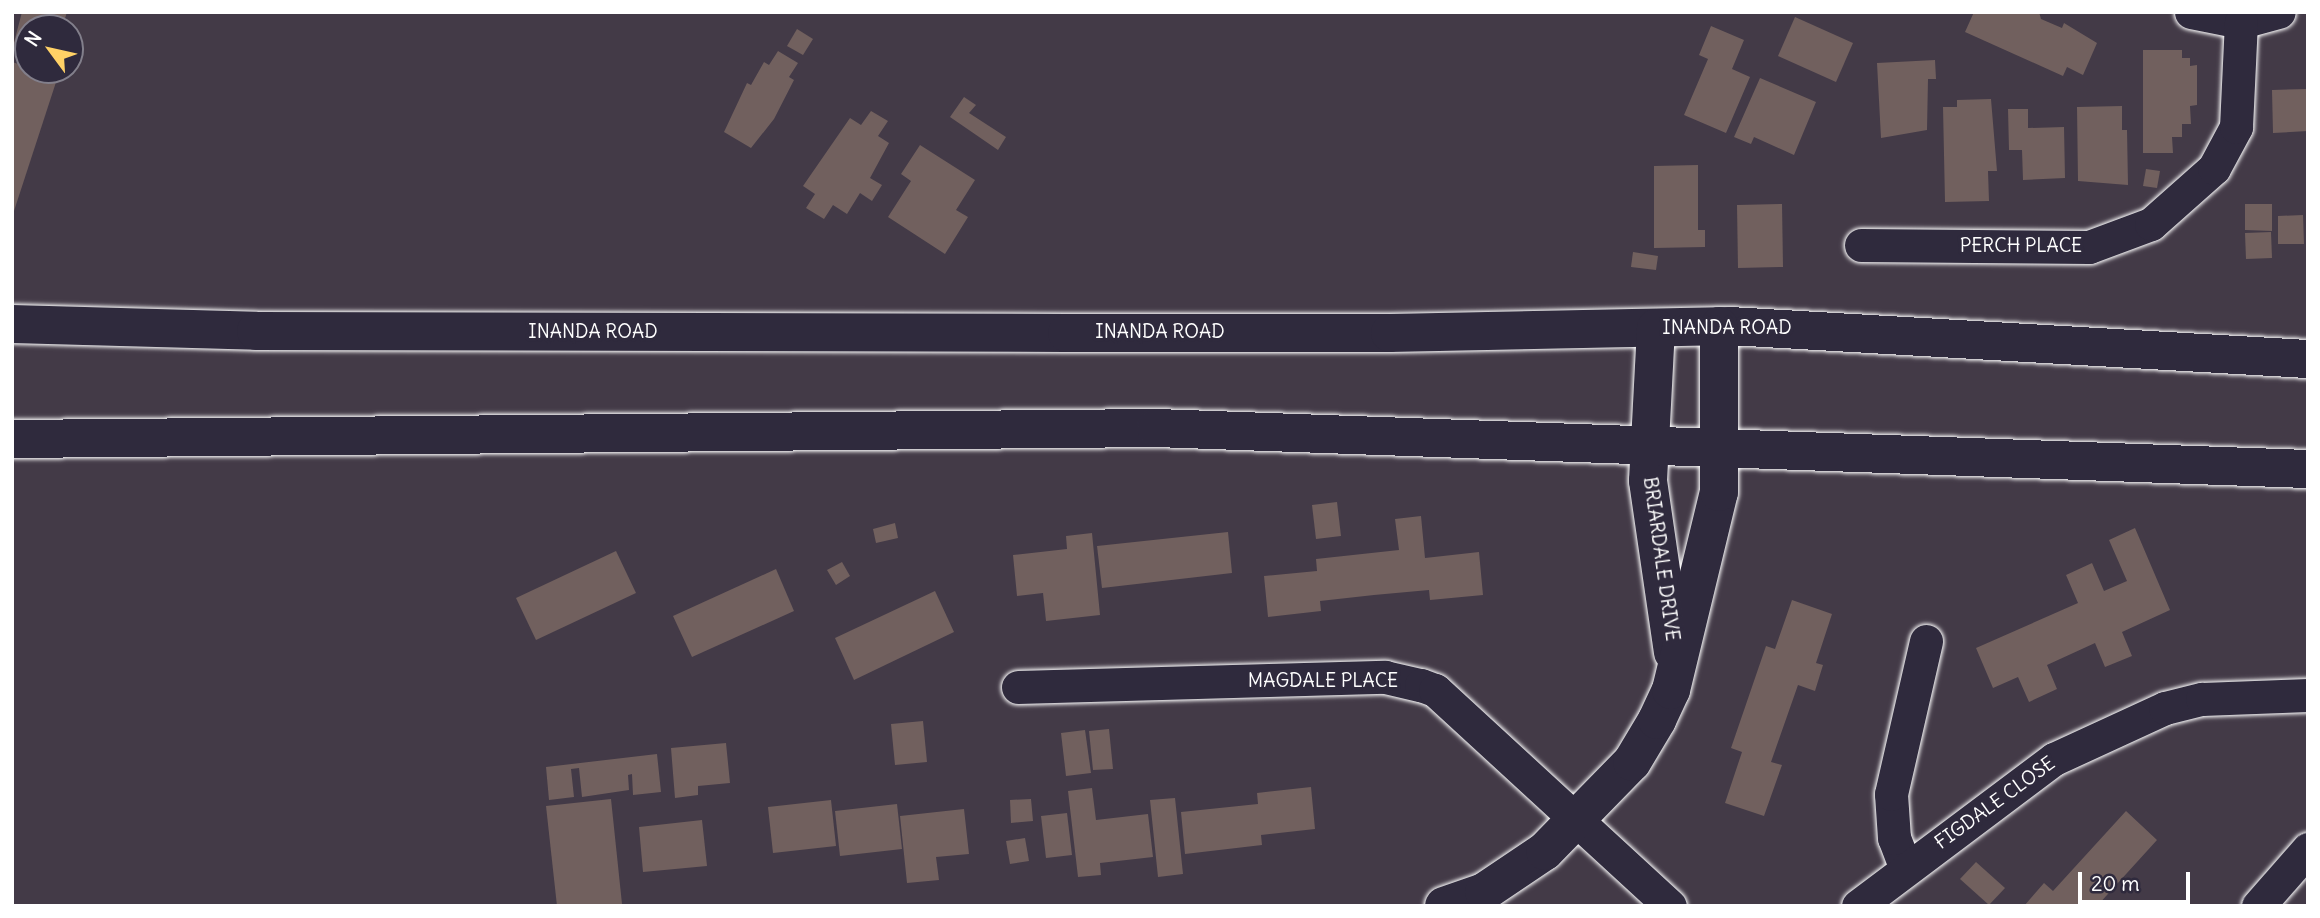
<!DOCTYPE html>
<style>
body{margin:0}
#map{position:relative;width:2320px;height:918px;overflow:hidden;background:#433a47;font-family:Delius,sans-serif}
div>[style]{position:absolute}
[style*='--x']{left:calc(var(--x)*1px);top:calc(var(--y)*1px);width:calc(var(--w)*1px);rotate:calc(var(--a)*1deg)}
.building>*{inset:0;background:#71605e}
.roads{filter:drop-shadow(0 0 2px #fff) drop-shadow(0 0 2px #fff)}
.street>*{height:33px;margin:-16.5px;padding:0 16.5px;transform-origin:16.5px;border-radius:16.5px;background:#2f2a3d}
.secondary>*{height:38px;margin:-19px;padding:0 19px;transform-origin:19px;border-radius:19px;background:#2f2a3d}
span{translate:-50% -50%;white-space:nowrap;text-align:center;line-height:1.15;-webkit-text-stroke:7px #2f2a3d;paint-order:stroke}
.street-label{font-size:19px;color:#fff}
.frame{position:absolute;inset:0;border:14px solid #fff;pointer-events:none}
.north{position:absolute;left:14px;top:14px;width:70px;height:70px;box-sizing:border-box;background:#2f2a3d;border:2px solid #827f8b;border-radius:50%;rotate:303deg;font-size:19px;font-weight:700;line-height:28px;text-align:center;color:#fff}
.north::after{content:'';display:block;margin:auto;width:24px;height:32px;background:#ffd166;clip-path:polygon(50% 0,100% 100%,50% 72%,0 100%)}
.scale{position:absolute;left:2078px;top:872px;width:112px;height:32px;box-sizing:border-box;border:4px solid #fff;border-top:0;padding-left:9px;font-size:21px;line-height:24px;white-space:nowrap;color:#fff;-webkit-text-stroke:5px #2f2a3d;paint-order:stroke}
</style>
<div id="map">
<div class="building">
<div style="clip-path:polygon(22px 12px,67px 12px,62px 28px,28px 28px,28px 55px,12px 50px)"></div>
<div style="clip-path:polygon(1974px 12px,2039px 12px,2041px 19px,2062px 28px,2064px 23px,2097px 43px,2083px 75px,2067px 67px,2063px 76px,1965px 32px)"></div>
<div style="clip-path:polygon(1795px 17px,1853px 43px,1836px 82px,1778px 56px)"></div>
<div style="clip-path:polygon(1711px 26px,1744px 40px,1732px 69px,1750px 77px,1726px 133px,1684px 115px,1708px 59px,1699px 55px)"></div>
<div style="clip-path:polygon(797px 29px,813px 39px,803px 55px,787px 46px)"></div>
<div style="clip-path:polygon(2143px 50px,2182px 50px,2182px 58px,2190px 58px,2190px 66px,2197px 65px,2197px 105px,2190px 106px,2191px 124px,2182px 124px,2182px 137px,2172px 137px,2173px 153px,2143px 153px)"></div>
<div style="clip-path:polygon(778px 51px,798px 63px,789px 77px,794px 80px,774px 119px,751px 148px,724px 132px,747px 83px,751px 85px,764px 62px,769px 65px)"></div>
<div style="clip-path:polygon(1935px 60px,1936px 79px,1928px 79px,1927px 130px,1881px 138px,1877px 63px)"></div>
<div style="clip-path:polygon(12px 62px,58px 76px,13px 214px,12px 213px)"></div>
<div style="clip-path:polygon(1760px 78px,1816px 102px,1794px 155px,1754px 137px,1751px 144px,1734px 137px)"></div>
<div style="clip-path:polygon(2308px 89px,2308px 131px,2273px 133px,2272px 90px)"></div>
<div style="clip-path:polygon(964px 97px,976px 105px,969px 113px,1006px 137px,998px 150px,950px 117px)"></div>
<div style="clip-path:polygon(1991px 99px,1997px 171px,1988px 171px,1989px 201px,1945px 202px,1943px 107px,1957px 107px,1957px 100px)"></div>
<div style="clip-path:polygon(2122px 106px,2122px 130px,2127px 130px,2128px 185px,2078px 181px,2077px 107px)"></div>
<div style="clip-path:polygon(2008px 109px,2028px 109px,2028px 128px,2064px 127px,2065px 178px,2023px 180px,2022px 150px,2009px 150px)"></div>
<div style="clip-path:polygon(871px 111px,888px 121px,878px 136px,889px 143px,870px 178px,882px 185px,872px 201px,860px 193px,847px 214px,833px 205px,824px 219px,806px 208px,815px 194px,803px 186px,850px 118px,861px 125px)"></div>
<div style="clip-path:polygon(920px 145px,975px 180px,956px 210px,968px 217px,945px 254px,888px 217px,911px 181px,901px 174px)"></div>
<div style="clip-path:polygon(1698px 165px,1698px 230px,1705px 230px,1705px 247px,1654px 248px,1654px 166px)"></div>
<div style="clip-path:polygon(2146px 169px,2160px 171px,2157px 188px,2143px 186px)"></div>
<div style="clip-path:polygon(1782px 204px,1783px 267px,1738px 268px,1737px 205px)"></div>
<div style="clip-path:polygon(2245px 204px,2272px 204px,2272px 231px,2245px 230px)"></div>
<div style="clip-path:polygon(2303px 215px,2304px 244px,2278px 244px,2278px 216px)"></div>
<div style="clip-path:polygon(2271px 232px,2272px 258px,2246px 259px,2245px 233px)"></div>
<div style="clip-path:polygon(1633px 252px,1658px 256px,1656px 270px,1631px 267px)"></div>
<div style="clip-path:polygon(1337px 502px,1341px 536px,1316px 539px,1312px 505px)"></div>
<div style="clip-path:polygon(1421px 516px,1425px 558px,1479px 552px,1483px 595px,1430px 600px,1429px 590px,1374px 595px,1320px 601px,1321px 611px,1268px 617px,1264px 576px,1317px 571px,1316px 559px,1399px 550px,1395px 519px)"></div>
<div style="clip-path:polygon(895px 523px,898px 538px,876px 543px,873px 529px)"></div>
<div style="clip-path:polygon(2135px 528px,2170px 610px,2122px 632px,2132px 656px,2105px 667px,2095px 643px,2047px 665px,2057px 689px,2029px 702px,2018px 677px,1993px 688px,1976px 648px,2078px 603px,2066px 575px,2092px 563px,2104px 591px,2127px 581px,2109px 540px)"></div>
<div style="clip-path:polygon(1228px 532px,1232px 573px,1102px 588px,1097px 546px)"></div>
<div style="clip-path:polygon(1092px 533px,1100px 615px,1046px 621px,1043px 593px,1017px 596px,1013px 555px,1067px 549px,1066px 536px)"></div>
<div style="clip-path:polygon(616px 551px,636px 593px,536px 640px,516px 598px)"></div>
<div style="clip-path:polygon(842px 562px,850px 576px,836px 585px,827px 570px)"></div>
<div style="clip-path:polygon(776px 569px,794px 611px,692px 657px,673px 616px)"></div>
<div style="clip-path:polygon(935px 591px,954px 632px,854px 680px,835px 638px)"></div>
<div style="clip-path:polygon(1792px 600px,1832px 614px,1816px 663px,1823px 665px,1815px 691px,1798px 685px,1771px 762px,1782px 765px,1764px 816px,1725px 803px,1742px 752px,1731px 748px,1766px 646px,1775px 649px)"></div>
<div style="clip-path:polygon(923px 721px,927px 762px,895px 765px,891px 724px)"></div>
<div style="clip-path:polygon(1109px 729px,1113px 769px,1093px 770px,1089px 731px)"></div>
<div style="clip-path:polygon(1085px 730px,1091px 773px,1066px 776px,1061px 733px)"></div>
<div style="clip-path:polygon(726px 743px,730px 783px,698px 786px,698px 795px,675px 798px,671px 748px)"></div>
<div style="clip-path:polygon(657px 754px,661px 792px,633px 795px,632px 774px,628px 775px,629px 790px,582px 797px,579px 768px,571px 769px,574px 797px,549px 800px,546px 767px)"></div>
<div style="clip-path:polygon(1311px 787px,1315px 829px,1261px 835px,1262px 845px,1185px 854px,1181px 812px,1258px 804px,1257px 793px)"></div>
<div style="clip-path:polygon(1092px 788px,1096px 820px,1148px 814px,1153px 857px,1100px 863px,1101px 875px,1078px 877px,1068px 791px)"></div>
<div style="clip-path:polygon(1175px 798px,1183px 874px,1158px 877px,1150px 800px)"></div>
<div style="clip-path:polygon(611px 799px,622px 904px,557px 906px,546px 806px)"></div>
<div style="clip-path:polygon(1031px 799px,1033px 821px,1011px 823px,1010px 800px)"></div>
<div style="clip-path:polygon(831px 800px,836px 846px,773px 853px,768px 807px)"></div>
<div style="clip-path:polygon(897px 804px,902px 849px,840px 856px,835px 811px)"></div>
<div style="clip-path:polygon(964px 809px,969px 854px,936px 857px,939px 880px,907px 883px,900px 816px)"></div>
<div style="clip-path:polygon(2126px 811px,2157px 840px,2097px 906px,2024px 906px,2044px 883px,2053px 891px)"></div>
<div style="clip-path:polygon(1067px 813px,1072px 855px,1046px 858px,1041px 816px)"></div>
<div style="clip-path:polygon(702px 820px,707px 866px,643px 872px,639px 827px)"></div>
<div style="clip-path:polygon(1025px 838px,1029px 861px,1010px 864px,1006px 841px)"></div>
<div style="clip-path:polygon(1976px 862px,2005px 888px,1989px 905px,1960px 879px)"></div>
</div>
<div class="roads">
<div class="street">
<div style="--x:2191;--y:12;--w:51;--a:11.3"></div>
<div style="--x:2241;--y:22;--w:39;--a:-15"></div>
<div style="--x:1861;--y:245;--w:228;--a:0.5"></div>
<div style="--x:2089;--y:247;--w:66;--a:-20.4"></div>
<div style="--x:2151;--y:224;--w:84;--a:-41.6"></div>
<div style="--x:2214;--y:168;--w:47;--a:-61.8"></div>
<div style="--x:2236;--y:127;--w:105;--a:-87.3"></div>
<div style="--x:1018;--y:687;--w:367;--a:-1.6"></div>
<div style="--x:1385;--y:677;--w:37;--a:13"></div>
<div style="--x:1421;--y:685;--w:15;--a:20"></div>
<div style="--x:1435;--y:690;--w:319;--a:42.6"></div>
<div style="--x:1906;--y:869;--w:33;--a:-111"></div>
<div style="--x:1894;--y:838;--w:44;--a:-93.9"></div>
<div style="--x:1891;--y:794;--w:157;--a:-77.1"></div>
<div style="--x:1858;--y:906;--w:245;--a:-36.9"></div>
<div style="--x:2054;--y:759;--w:122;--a:-24.7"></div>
<div style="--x:2165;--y:708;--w:38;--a:-14"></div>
<div style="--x:2202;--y:699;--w:106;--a:-2.2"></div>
<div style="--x:2258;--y:906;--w:76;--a:-48.7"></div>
</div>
<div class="secondary">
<div style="--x:12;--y:324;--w:244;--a:1.6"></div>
<div style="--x:256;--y:331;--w:811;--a:0.14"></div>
<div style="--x:1067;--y:333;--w:323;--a:0"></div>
<div style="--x:1390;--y:333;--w:340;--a:-1.2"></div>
<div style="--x:1730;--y:326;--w:579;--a:3.27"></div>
<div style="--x:1656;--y:328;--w:153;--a:93"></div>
<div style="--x:1648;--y:481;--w:173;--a:81.7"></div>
<div style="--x:12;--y:439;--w:1144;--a:-0.55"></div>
<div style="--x:1156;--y:428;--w:1153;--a:2.04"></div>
<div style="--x:1444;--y:906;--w:42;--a:-19.3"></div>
<div style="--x:1484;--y:892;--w:73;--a:-33.9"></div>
<div style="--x:1545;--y:851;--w:124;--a:-45.7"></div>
<div style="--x:1632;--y:762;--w:49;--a:-59.2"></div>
<div style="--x:1657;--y:720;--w:33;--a:-65"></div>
<div style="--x:1671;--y:690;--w:204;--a:-76.4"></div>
<div style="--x:1719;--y:492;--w:166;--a:-90"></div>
</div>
</div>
<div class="street-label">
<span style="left:2021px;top:246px">PERCH PLACE</span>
<span style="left:1727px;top:328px">INANDA ROAD</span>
<span style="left:593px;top:332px">INANDA ROAD</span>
<span style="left:1160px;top:332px">INANDA ROAD</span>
<span style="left:1661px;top:559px;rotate:82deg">BRIARDALE DRIVE</span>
<span style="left:1323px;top:681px">MAGDALE PLACE</span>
<span style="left:1995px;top:803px;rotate:-36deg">FIGDALE CLOSE</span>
</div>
<div class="frame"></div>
<div class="north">N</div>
<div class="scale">20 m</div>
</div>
